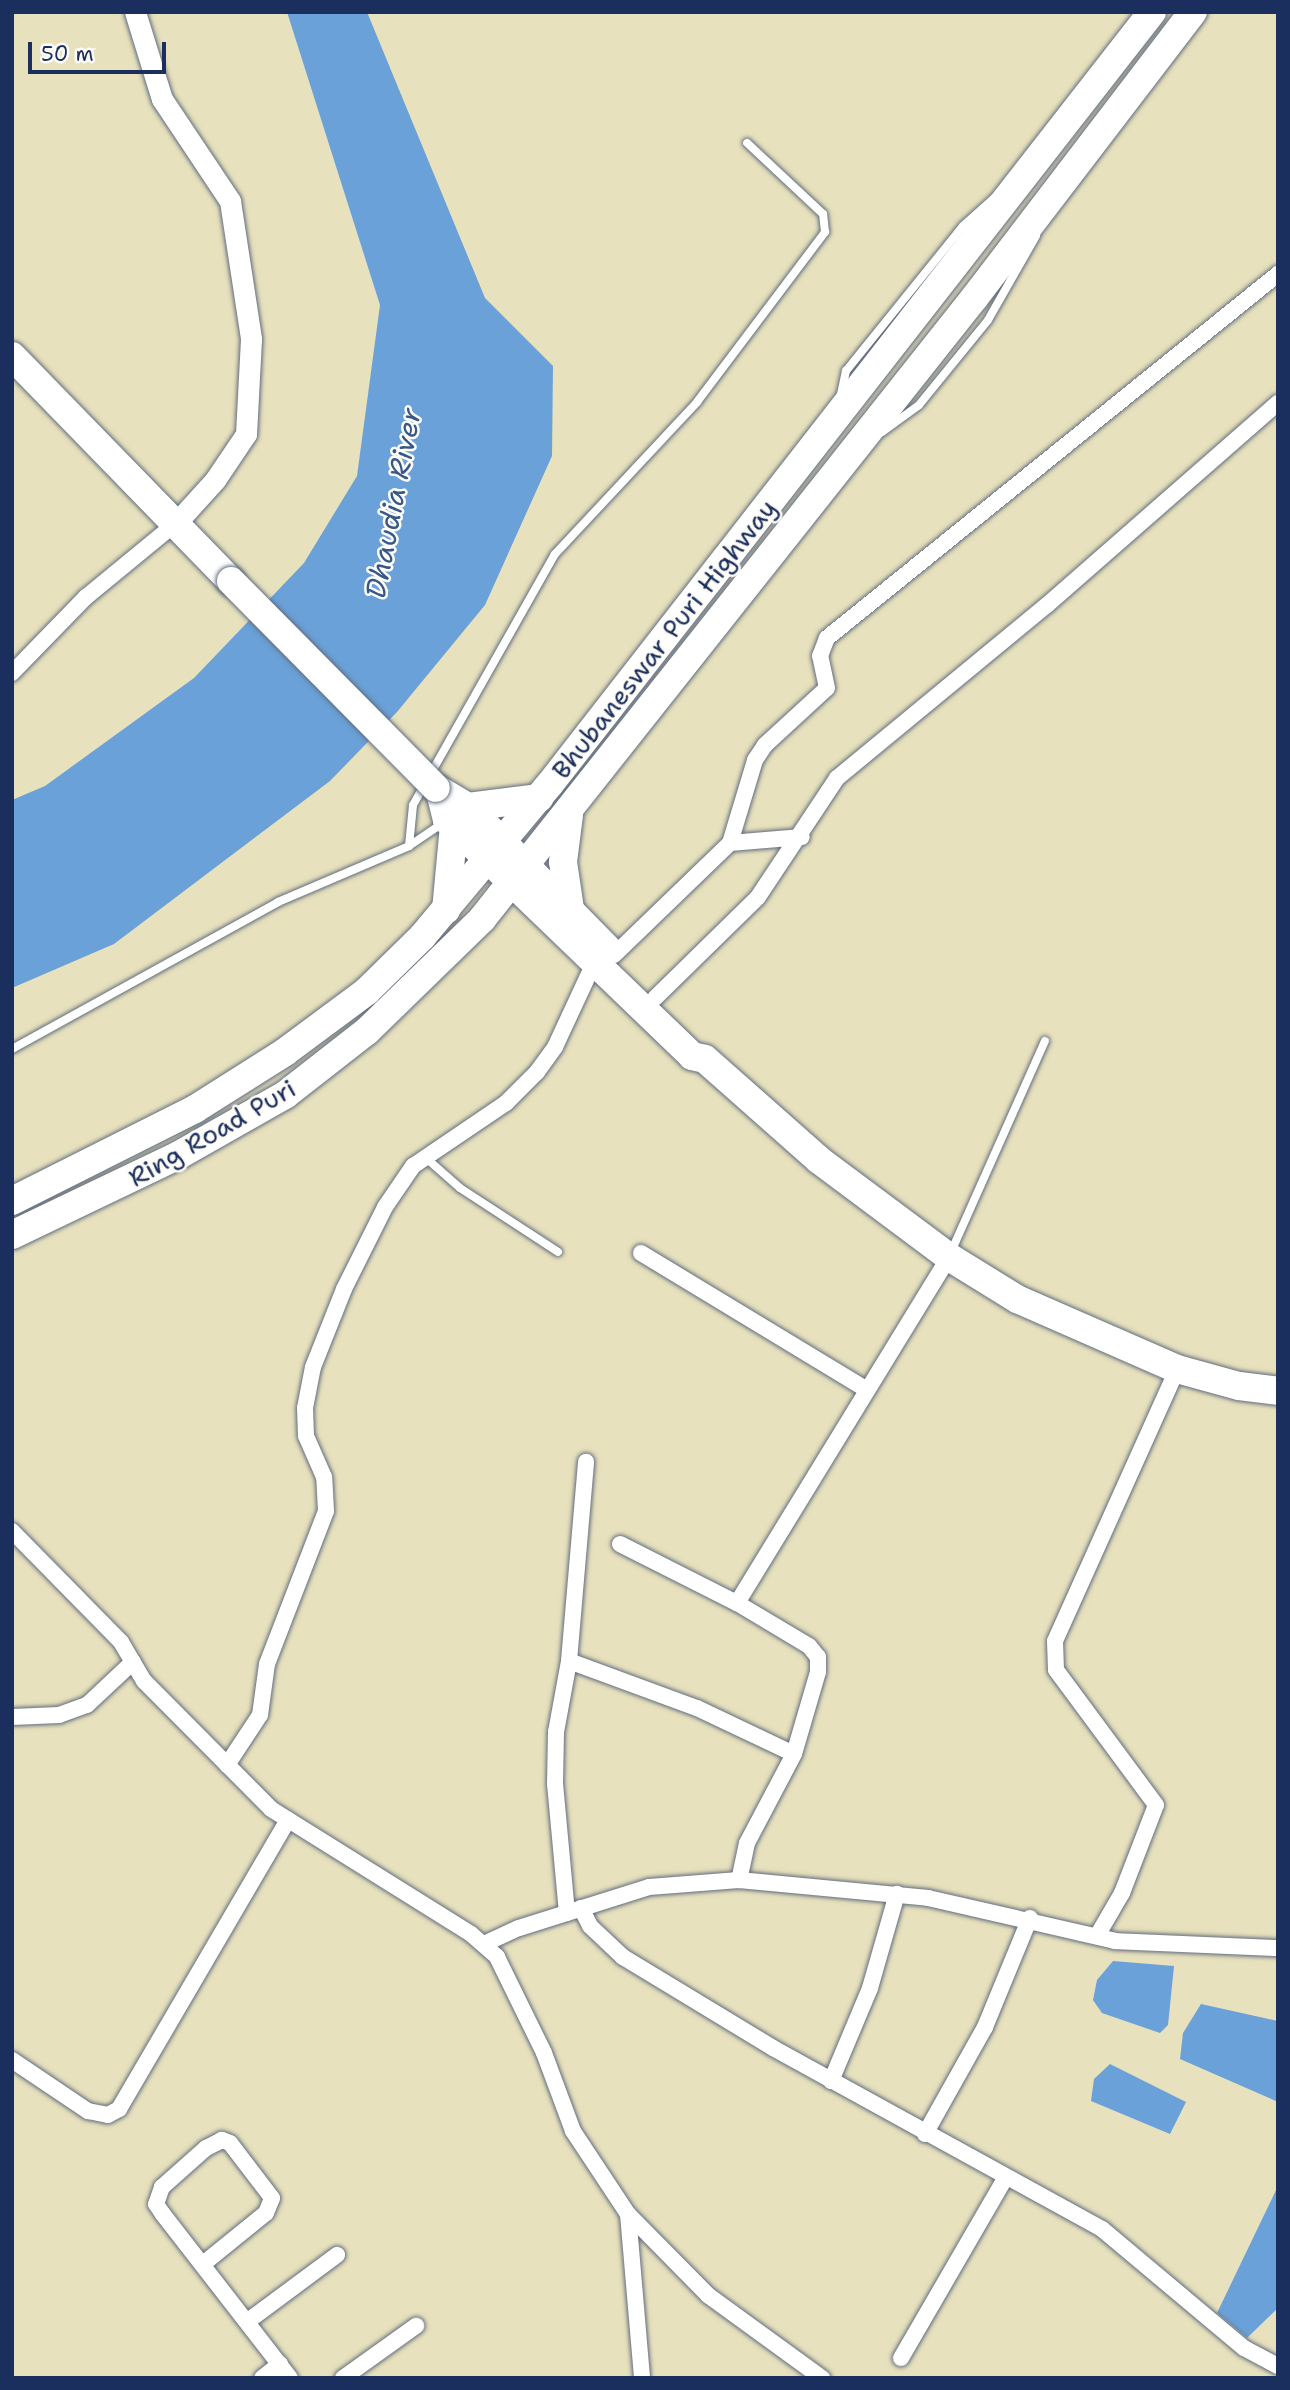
<!DOCTYPE html>
<style>
body{margin:0}
#map{position:relative;width:1290px;height:2390px;overflow:hidden;background:#e7e1bd;font-family:"Shantell Sans",sans-serif}
div>[style]{position:absolute}
[style*='--x']{left:calc(var(--x)*1px);top:calc(var(--y)*1px);width:calc(var(--w)*1px);rotate:calc(var(--a)*1deg)}
.water>*{inset:0;background:#6aa1d8}
.roads{filter:drop-shadow(0 0 2px #626d7f) drop-shadow(0 0 2px #626d7f)}
.service>*{height:8px;margin:-4px;padding:0 4px;transform-origin:4px;border-radius:4px;background:#fff}
.minor>*{height:16px;margin:-8px;padding:0 8px;transform-origin:8px;border-radius:8px;background:#fff}
.tertiary>*{height:21px;margin:-10.5px;padding:0 10.5px;transform-origin:10.5px;border-radius:10.5px;background:#fff}
.trunk>*{height:28px;margin:-14px;padding:0 14px;transform-origin:14px;border-radius:14px;background:#fff}
.bridges{filter:drop-shadow(0 0 2px #626d7f) drop-shadow(0 0 2px #626d7f)}
.trunk-bridge>*{height:28px;margin:-14px;padding:0 14px;transform-origin:14px;border-radius:14px;background:#fff}
span{translate:-50% -50%;white-space:nowrap;text-align:center;line-height:1.15;-webkit-text-stroke:5px #fdfcf7;paint-order:stroke}
.street-label{font-size:26px;color:#1b2f5e}
.water-label{font-size:28px;color:#375789;font-style:italic}
.frame{position:absolute;inset:0;border:14px solid #1b2f5e;pointer-events:none}
.scale{position:absolute;left:28px;top:42px;width:138px;height:32px;box-sizing:border-box;border:4px solid #1b2f5e;border-top:0;padding-left:9px;font-size:21px;line-height:24px;white-space:nowrap;color:#1b2f5e;-webkit-text-stroke:5px #fdfcf7;paint-order:stroke}
</style>
<div id="map">
<div class="water">
<div style="clip-path:polygon(287px 12px,367px 12px,485px 298px,553px 366px,552px 456px,485px 605px,397px 712px,330px 781px,114px 944px,12px 988px,12px 800px,45px 786px,194px 678px,304px 563px,357px 476px,380px 305px)"></div>
<div style="clip-path:polygon(1113px 1961px,1174px 1966px,1168px 2025px,1160px 2033px,1102px 2013px,1093px 2000px,1097px 1980px)"></div>
<div style="clip-path:polygon(1201px 2004px,1278px 2021px,1278px 2102px,1180px 2059px,1183px 2033px)"></div>
<div style="clip-path:polygon(1110px 2064px,1186px 2102px,1170px 2134px,1091px 2101px,1094px 2079px)"></div>
<div style="clip-path:polygon(1278px 2186px,1278px 2308px,1247px 2338px,1217px 2313px)"></div>
</div>
<div class="roads">
<div class="service">
<div style="--x:840;--y:399;--w:29;--a:-78"></div>
<div style="--x:846;--y:371;--w:186;--a:-51.1"></div>
<div style="--x:963;--y:226;--w:51;--a:-41.8"></div>
<div style="--x:882;--y:432;--w:46;--a:-36.1"></div>
<div style="--x:919;--y:405;--w:109;--a:-50.9"></div>
<div style="--x:988;--y:320;--w:97;--a:-60.3"></div>
<div style="--x:409;--y:846;--w:41;--a:-84.4"></div>
<div style="--x:413;--y:805;--w:288;--a:-60.5"></div>
<div style="--x:555;--y:554;--w:208;--a:-46.9"></div>
<div style="--x:697;--y:402;--w:213;--a:-53"></div>
<div style="--x:825;--y:232;--w:18;--a:-96"></div>
<div style="--x:823;--y:214;--w:104;--a:-136.9"></div>
<div style="--x:12;--y:1049;--w:304;--a:-28.9"></div>
<div style="--x:278;--y:902;--w:142;--a:-23.1"></div>
<div style="--x:409;--y:846;--w:41;--a:-34.1"></div>
<div style="--x:426;--y:1158;--w:45;--a:41.4"></div>
<div style="--x:460;--y:1188;--w:117;--a:33.1"></div>
<div style="--x:951;--y:1252;--w:231;--a:-66"></div>
</div>
<div class="minor">
<div style="--x:12;--y:673;--w:106;--a:-45.8"></div>
<div style="--x:86;--y:597;--w:117;--a:-39.4"></div>
<div style="--x:730;--y:843;--w:72;--a:-4.8"></div>
<div style="--x:614;--y:955;--w:161;--a:-44"></div>
<div style="--x:730;--y:843;--w:87;--a:-73.2"></div>
<div style="--x:755;--y:760;--w:18;--a:-56"></div>
<div style="--x:765;--y:745;--w:84;--a:-42.6"></div>
<div style="--x:827;--y:688;--w:33;--a:-102"></div>
<div style="--x:820;--y:656;--w:19;--a:-69"></div>
<div style="--x:827;--y:638;--w:580;--a:-38.91"></div>
<div style="--x:655;--y:998;--w:144;--a:-44.4"></div>
<div style="--x:758;--y:897;--w:143;--a:-56.4"></div>
<div style="--x:837;--y:778;--w:272;--a:-39.5"></div>
<div style="--x:1047;--y:605;--w:307;--a:-41.2"></div>
<div style="--x:641;--y:1253;--w:263;--a:31.2"></div>
<div style="--x:12;--y:1531;--w:156;--a:45.5"></div>
<div style="--x:121;--y:1642;--w:45;--a:59.5"></div>
<div style="--x:144;--y:1681;--w:180;--a:45.2"></div>
<div style="--x:271;--y:1809;--w:236;--a:32"></div>
<div style="--x:471;--y:1934;--w:35;--a:41"></div>
<div style="--x:497;--y:1957;--w:107;--a:63.9"></div>
<div style="--x:544;--y:2053;--w:83;--a:69.6"></div>
<div style="--x:573;--y:2131;--w:100;--a:56.5"></div>
<div style="--x:628;--y:2214;--w:115;--a:45.4"></div>
<div style="--x:709;--y:2296;--w:140;--a:36"></div>
<div style="--x:620;--y:1544;--w:131;--a:26.8"></div>
<div style="--x:737;--y:1603;--w:84;--a:30.8"></div>
<div style="--x:809;--y:1646;--w:14;--a:51"></div>
<div style="--x:818;--y:1657;--w:15;--a:90"></div>
<div style="--x:818;--y:1672;--w:85;--a:106.3"></div>
<div style="--x:794;--y:1754;--w:101;--a:117.8"></div>
<div style="--x:747;--y:1843;--w:38;--a:102"></div>
<div style="--x:737;--y:1603;--w:406;--a:-58.5"></div>
<div style="--x:569;--y:1661;--w:136;--a:20.2"></div>
<div style="--x:697;--y:1708;--w:107;--a:25.4"></div>
<div style="--x:12;--y:1717;--w:47;--a:-2.4"></div>
<div style="--x:59;--y:1715;--w:30;--a:-20"></div>
<div style="--x:87;--y:1705;--w:63;--a:-43.1"></div>
<div style="--x:227;--y:1765;--w:60;--a:-56.6"></div>
<div style="--x:260;--y:1715;--w:51;--a:-82.2"></div>
<div style="--x:267;--y:1664;--w:164;--a:-68.9"></div>
<div style="--x:326;--y:1511;--w:34;--a:-93"></div>
<div style="--x:324;--y:1477;--w:45;--a:-113.7"></div>
<div style="--x:306;--y:1436;--w:28;--a:-92"></div>
<div style="--x:305;--y:1408;--w:42;--a:-79"></div>
<div style="--x:313;--y:1367;--w:84;--a:-68.3"></div>
<div style="--x:344;--y:1289;--w:92;--a:-63.4"></div>
<div style="--x:385;--y:1207;--w:50;--a:-55.7"></div>
<div style="--x:413;--y:1166;--w:112;--a:-34.1"></div>
<div style="--x:506;--y:1103;--w:44;--a:-45"></div>
<div style="--x:537;--y:1072;--w:31;--a:-54"></div>
<div style="--x:555;--y:1047;--w:95;--a:-65.1"></div>
<div style="--x:581;--y:1908;--w:20;--a:63"></div>
<div style="--x:590;--y:1926;--w:45;--a:43.2"></div>
<div style="--x:623;--y:1957;--w:175;--a:31.2"></div>
<div style="--x:773;--y:2048;--w:376;--a:28.8"></div>
<div style="--x:1102;--y:2229;--w:185;--a:40"></div>
<div style="--x:1244;--y:2348;--w:38;--a:28"></div>
<div style="--x:567;--y:1913;--w:130;--a:-95.3"></div>
<div style="--x:555;--y:1784;--w:52;--a:-88.9"></div>
<div style="--x:556;--y:1732;--w:72;--a:-79.6"></div>
<div style="--x:569;--y:1661;--w:200;--a:-85.1"></div>
<div style="--x:1097;--y:1936;--w:50;--a:-59.8"></div>
<div style="--x:1122;--y:1893;--w:94;--a:-68.9"></div>
<div style="--x:1156;--y:1805;--w:168;--a:-126.5"></div>
<div style="--x:1056;--y:1670;--w:29;--a:-92"></div>
<div style="--x:1055;--y:1641;--w:298;--a:-65.8"></div>
<div style="--x:484;--y:1944;--w:38;--a:-25"></div>
<div style="--x:519;--y:1928;--w:136;--a:-17.5"></div>
<div style="--x:649;--y:1887;--w:90;--a:-4.4"></div>
<div style="--x:739;--y:1880;--w:190;--a:5.4"></div>
<div style="--x:928;--y:1898;--w:192;--a:12.9"></div>
<div style="--x:1115;--y:1941;--w:163;--a:2.5"></div>
<div style="--x:12;--y:2060;--w:92;--a:33.9"></div>
<div style="--x:88;--y:2111;--w:20;--a:11"></div>
<div style="--x:108;--y:2115;--w:13;--a:-29"></div>
<div style="--x:119;--y:2109;--w:335;--a:-59.7"></div>
<div style="--x:831;--y:2081;--w:101;--a:-67.2"></div>
<div style="--x:870;--y:1988;--w:98;--a:-74"></div>
<div style="--x:925;--y:2134;--w:123;--a:-60.7"></div>
<div style="--x:985;--y:2027;--w:118;--a:-67.6"></div>
<div style="--x:628;--y:2214;--w:165;--a:85.1"></div>
<div style="--x:203;--y:2264;--w:81;--a:-39"></div>
<div style="--x:266;--y:2213;--w:16;--a:-68"></div>
<div style="--x:272;--y:2198;--w:69;--a:-127.4"></div>
<div style="--x:230;--y:2143;--w:9;--a:-159"></div>
<div style="--x:222;--y:2140;--w:18;--a:153"></div>
<div style="--x:206;--y:2148;--w:59;--a:138.4"></div>
<div style="--x:162;--y:2187;--w:18;--a:109"></div>
<div style="--x:156;--y:2204;--w:11;--a:56"></div>
<div style="--x:162;--y:2213;--w:209;--a:52.2"></div>
<div style="--x:248;--y:2321;--w:111;--a:-36.6"></div>
<div style="--x:901;--y:2358;--w:209;--a:-59.9"></div>
<div style="--x:262;--y:2378;--w:23;--a:-38"></div>
<div style="--x:343;--y:2378;--w:90;--a:-35.5"></div>
</div>
<div class="tertiary">
<div style="--x:135;--y:12;--w:91;--a:72.8"></div>
<div style="--x:162;--y:99;--w:123;--a:56.3"></div>
<div style="--x:230;--y:201;--w:140;--a:81.3"></div>
<div style="--x:251;--y:339;--w:95;--a:93"></div>
<div style="--x:246;--y:434;--w:55;--a:124"></div>
<div style="--x:215;--y:480;--w:58;--a:132.2"></div>
</div>
<div class="trunk">
<div style="--x:12;--y:356;--w:314;--a:45.8"></div>
<div style="--x:436;--y:788;--w:37;--a:31"></div>
<div style="--x:468;--y:807;--w:198;--a:45.4"></div>
<div style="--x:440;--y:792;--w:29;--a:76"></div>
<div style="--x:447;--y:820;--w:340;--a:43.9"></div>
<div style="--x:692;--y:1056;--w:13;--a:13"></div>
<div style="--x:705;--y:1059;--w:152;--a:41.5"></div>
<div style="--x:819;--y:1160;--w:162;--a:36.7"></div>
<div style="--x:949;--y:1257;--w:80;--a:31.7"></div>
<div style="--x:1017;--y:1299;--w:175;--a:23.6"></div>
<div style="--x:1177;--y:1369;--w:64;--a:15.3"></div>
<div style="--x:1239;--y:1386;--w:39;--a:7"></div>
<div style="--x:468;--y:807;--w:72;--a:-7.2"></div>
<div style="--x:569;--y:815;--w:47;--a:97.3"></div>
<div style="--x:563;--y:862;--w:48;--a:81.5"></div>
<div style="--x:446;--y:910;--w:84;--a:-84.6"></div>
<div style="--x:12;--y:1201;--w:205;--a:-26.7"></div>
<div style="--x:195;--y:1109;--w:107;--a:-32.3"></div>
<div style="--x:285;--y:1052;--w:102;--a:-36.6"></div>
<div style="--x:367;--y:991;--w:77;--a:-44.5"></div>
<div style="--x:422;--y:937;--w:199;--a:-50.1"></div>
<div style="--x:550;--y:784;--w:979;--a:-52.05"></div>
<div style="--x:12;--y:1235;--w:185;--a:-25.6"></div>
<div style="--x:179;--y:1155;--w:122;--a:-29.5"></div>
<div style="--x:285;--y:1095;--w:104;--a:-38"></div>
<div style="--x:367;--y:1031;--w:161;--a:-44.2"></div>
<div style="--x:482;--y:919;--w:794;--a:-51.6"></div>
<div style="--x:975;--y:297;--w:359;--a:-52.6"></div>
</div>
</div>
<div class="bridges">
<div class="trunk-bridge">
<div style="--x:231;--y:581;--w:291;--a:45.3"></div>
</div>
</div>
<div class="street-label">
<span style="left:664px;top:639px;rotate:-52deg">Bhubaneswar Puri Highway</span>
<span style="left:212px;top:1133px;rotate:-30deg">Ring Road Puri</span>
</div>
<div class="water-label">
<span style="left:393px;top:503px;rotate:-79deg">Dhaudia River</span>
</div>
<div class="frame"></div>
<div class="scale">50 m</div>
</div>
